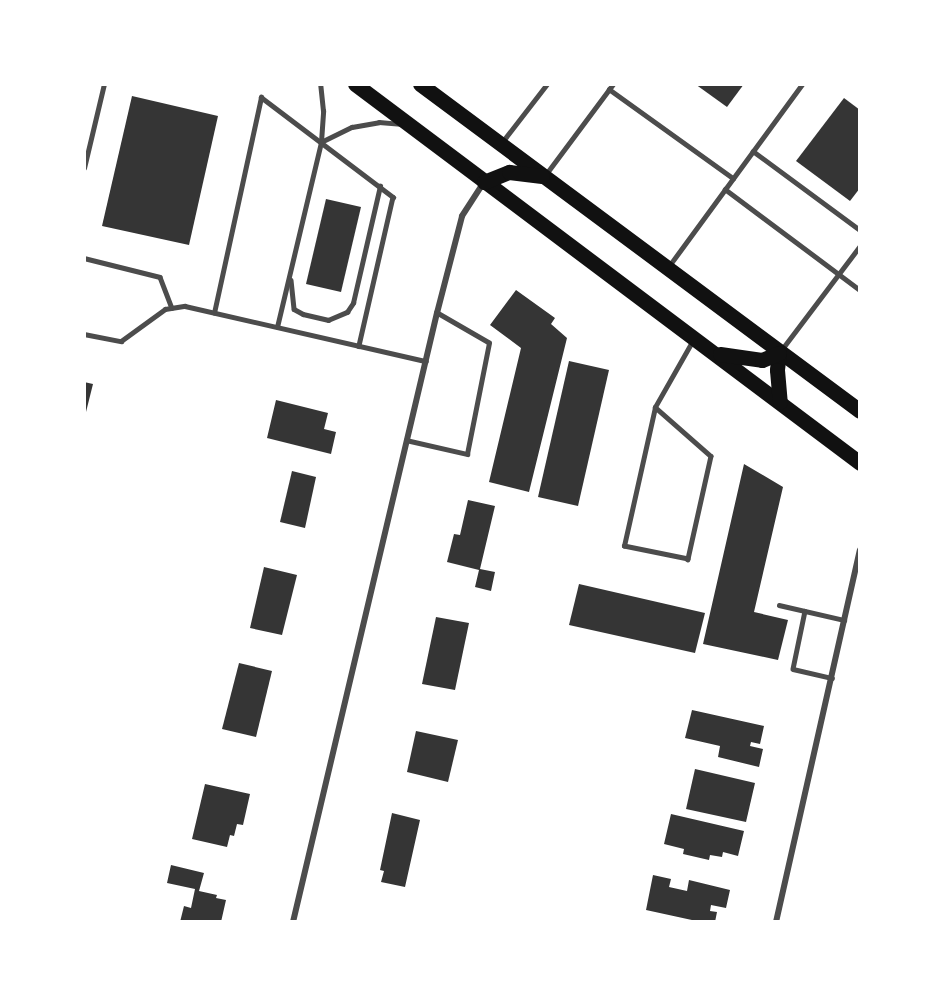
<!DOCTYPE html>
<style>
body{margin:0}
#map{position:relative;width:944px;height:1006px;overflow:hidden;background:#fff;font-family:Overpass,sans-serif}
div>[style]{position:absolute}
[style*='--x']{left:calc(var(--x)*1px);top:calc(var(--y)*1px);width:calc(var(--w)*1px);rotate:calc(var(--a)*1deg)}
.building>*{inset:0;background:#353535}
.service>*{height:4.5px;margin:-2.25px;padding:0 2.25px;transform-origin:2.25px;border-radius:2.25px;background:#4c4c4c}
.minor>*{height:6px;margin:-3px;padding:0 3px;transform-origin:3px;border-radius:3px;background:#4c4c4c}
.primary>*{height:15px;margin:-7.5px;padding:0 7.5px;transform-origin:7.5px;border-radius:7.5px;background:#111}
span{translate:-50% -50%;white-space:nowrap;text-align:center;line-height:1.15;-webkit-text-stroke:6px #fff;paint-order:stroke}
.frame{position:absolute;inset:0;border:86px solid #fff;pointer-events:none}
</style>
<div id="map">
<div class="building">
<div style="clip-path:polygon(695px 84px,744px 84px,727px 107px)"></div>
<div style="clip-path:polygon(132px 96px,218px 116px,189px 245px,102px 226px)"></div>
<div style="clip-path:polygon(844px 98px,860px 110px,860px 188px,850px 201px,796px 161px)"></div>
<div style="clip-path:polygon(326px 199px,361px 207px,341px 292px,306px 284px)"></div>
<div style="clip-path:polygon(516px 290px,555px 318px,551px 324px,567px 338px,529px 492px,489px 482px,521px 348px,490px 325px)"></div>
<div style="clip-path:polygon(569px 361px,609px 370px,578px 506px,538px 497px)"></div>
<div style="clip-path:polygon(84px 382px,93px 384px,85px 416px,84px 416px)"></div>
<div style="clip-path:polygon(276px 400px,328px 413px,324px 429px,336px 432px,331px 454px,267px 438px)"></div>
<div style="clip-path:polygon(744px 464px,783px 487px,754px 612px,788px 620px,778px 660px,703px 644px)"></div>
<div style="clip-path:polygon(292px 471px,316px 477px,305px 528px,280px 522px)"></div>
<div style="clip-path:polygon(468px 500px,495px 506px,480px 569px,495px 572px,491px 591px,475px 587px,479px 570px,447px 562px,454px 534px,460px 535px)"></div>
<div style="clip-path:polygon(264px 567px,297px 575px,282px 635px,250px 628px)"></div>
<div style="clip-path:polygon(579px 584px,705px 613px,695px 653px,569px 625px)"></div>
<div style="clip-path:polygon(436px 617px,469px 623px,455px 690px,422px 684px)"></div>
<div style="clip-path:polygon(239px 663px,272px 671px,256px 737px,222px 729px)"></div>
<div style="clip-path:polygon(692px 710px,764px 726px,760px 744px,751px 742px,750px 746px,763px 749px,759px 767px,718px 757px,720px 746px,685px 738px)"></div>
<div style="clip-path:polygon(416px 731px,458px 740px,448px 782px,407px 772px)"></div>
<div style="clip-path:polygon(695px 769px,755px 783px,746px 822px,686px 809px)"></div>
<div style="clip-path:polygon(205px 784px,250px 794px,243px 825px,237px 824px,234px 836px,230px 835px,227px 847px,192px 839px)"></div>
<div style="clip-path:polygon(392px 813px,420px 820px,405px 887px,381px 882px,384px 871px,380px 870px)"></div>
<div style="clip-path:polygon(671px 814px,744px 831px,738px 856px,723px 852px,722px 857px,710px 855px,709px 860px,683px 854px,684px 849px,664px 844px)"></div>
<div style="clip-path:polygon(171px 865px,204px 873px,199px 891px,217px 895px,216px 898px,226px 900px,221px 922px,180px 922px,184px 906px,191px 908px,195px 889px,167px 883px)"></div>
<div style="clip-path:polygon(653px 875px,671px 879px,669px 887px,687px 891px,689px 880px,730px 890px,726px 908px,711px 905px,710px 911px,717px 912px,715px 922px,701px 922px,646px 910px)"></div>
</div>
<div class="service">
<div style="--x:609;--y:89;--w:153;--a:35.7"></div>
<div style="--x:503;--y:141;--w:72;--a:-52.3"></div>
<div style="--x:321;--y:142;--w:34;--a:-26"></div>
<div style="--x:352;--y:127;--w:27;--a:-10"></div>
<div style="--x:379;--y:122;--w:21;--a:5"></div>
<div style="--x:753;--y:151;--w:133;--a:36.4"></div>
<div style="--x:84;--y:168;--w:86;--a:-76.6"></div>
<div style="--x:546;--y:174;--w:112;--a:-53.3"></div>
<div style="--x:725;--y:189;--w:169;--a:36.8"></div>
<div style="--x:84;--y:258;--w:78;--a:14"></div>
<div style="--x:160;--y:277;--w:33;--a:69"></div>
<div style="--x:669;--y:266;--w:225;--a:-53.8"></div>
<div style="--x:291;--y:280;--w:29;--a:84"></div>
<div style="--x:294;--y:309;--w:10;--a:29"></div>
<div style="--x:303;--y:314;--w:26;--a:13"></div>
<div style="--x:328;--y:320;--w:21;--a:-23"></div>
<div style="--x:347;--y:312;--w:11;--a:-56"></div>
<div style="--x:353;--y:303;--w:120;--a:-77"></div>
<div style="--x:214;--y:313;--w:221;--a:-77.7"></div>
<div style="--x:261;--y:97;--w:166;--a:37.1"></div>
<div style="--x:393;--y:197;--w:153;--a:102.9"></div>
<div style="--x:277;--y:327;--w:190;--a:-76.6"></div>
<div style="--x:321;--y:142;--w:31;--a:-86"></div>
<div style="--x:323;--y:111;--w:27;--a:-96"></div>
<div style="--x:84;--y:334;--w:38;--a:11"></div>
<div style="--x:121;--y:341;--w:54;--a:-36"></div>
<div style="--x:165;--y:309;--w:20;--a:-9"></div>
<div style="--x:185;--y:306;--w:247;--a:12.9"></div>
<div style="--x:782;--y:349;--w:129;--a:-52.9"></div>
<div style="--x:655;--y:407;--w:74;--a:41.2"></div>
<div style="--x:711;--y:456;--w:106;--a:102.6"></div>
<div style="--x:688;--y:559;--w:65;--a:-168.5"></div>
<div style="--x:624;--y:546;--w:142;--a:-77.4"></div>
<div style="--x:655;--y:407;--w:77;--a:-60.4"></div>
<div style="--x:406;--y:440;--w:63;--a:12.9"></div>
<div style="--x:467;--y:454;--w:113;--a:-78.8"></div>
<div style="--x:489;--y:343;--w:60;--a:-150"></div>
<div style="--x:779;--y:605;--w:67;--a:13"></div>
<div style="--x:805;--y:611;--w:59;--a:101.7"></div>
<div style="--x:793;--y:669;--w:40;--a:13"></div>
</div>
<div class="minor">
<div style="--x:293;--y:922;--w:626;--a:-76.7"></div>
<div style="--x:437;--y:313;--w:100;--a:-75.5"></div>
<div style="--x:462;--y:216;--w:40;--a:-57.1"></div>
<div style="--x:776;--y:922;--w:381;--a:-77.3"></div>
</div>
<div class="primary">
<div style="--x:355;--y:84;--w:631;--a:36.89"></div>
<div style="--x:420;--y:84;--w:548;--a:36.62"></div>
<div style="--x:484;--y:182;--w:27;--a:-22"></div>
<div style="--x:509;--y:172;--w:33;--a:7"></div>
<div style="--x:779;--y:353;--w:17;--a:97"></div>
<div style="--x:777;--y:370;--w:32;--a:85"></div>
<div style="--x:720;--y:354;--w:42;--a:8.1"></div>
<div style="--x:762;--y:360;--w:18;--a:-22"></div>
</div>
<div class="frame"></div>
</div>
